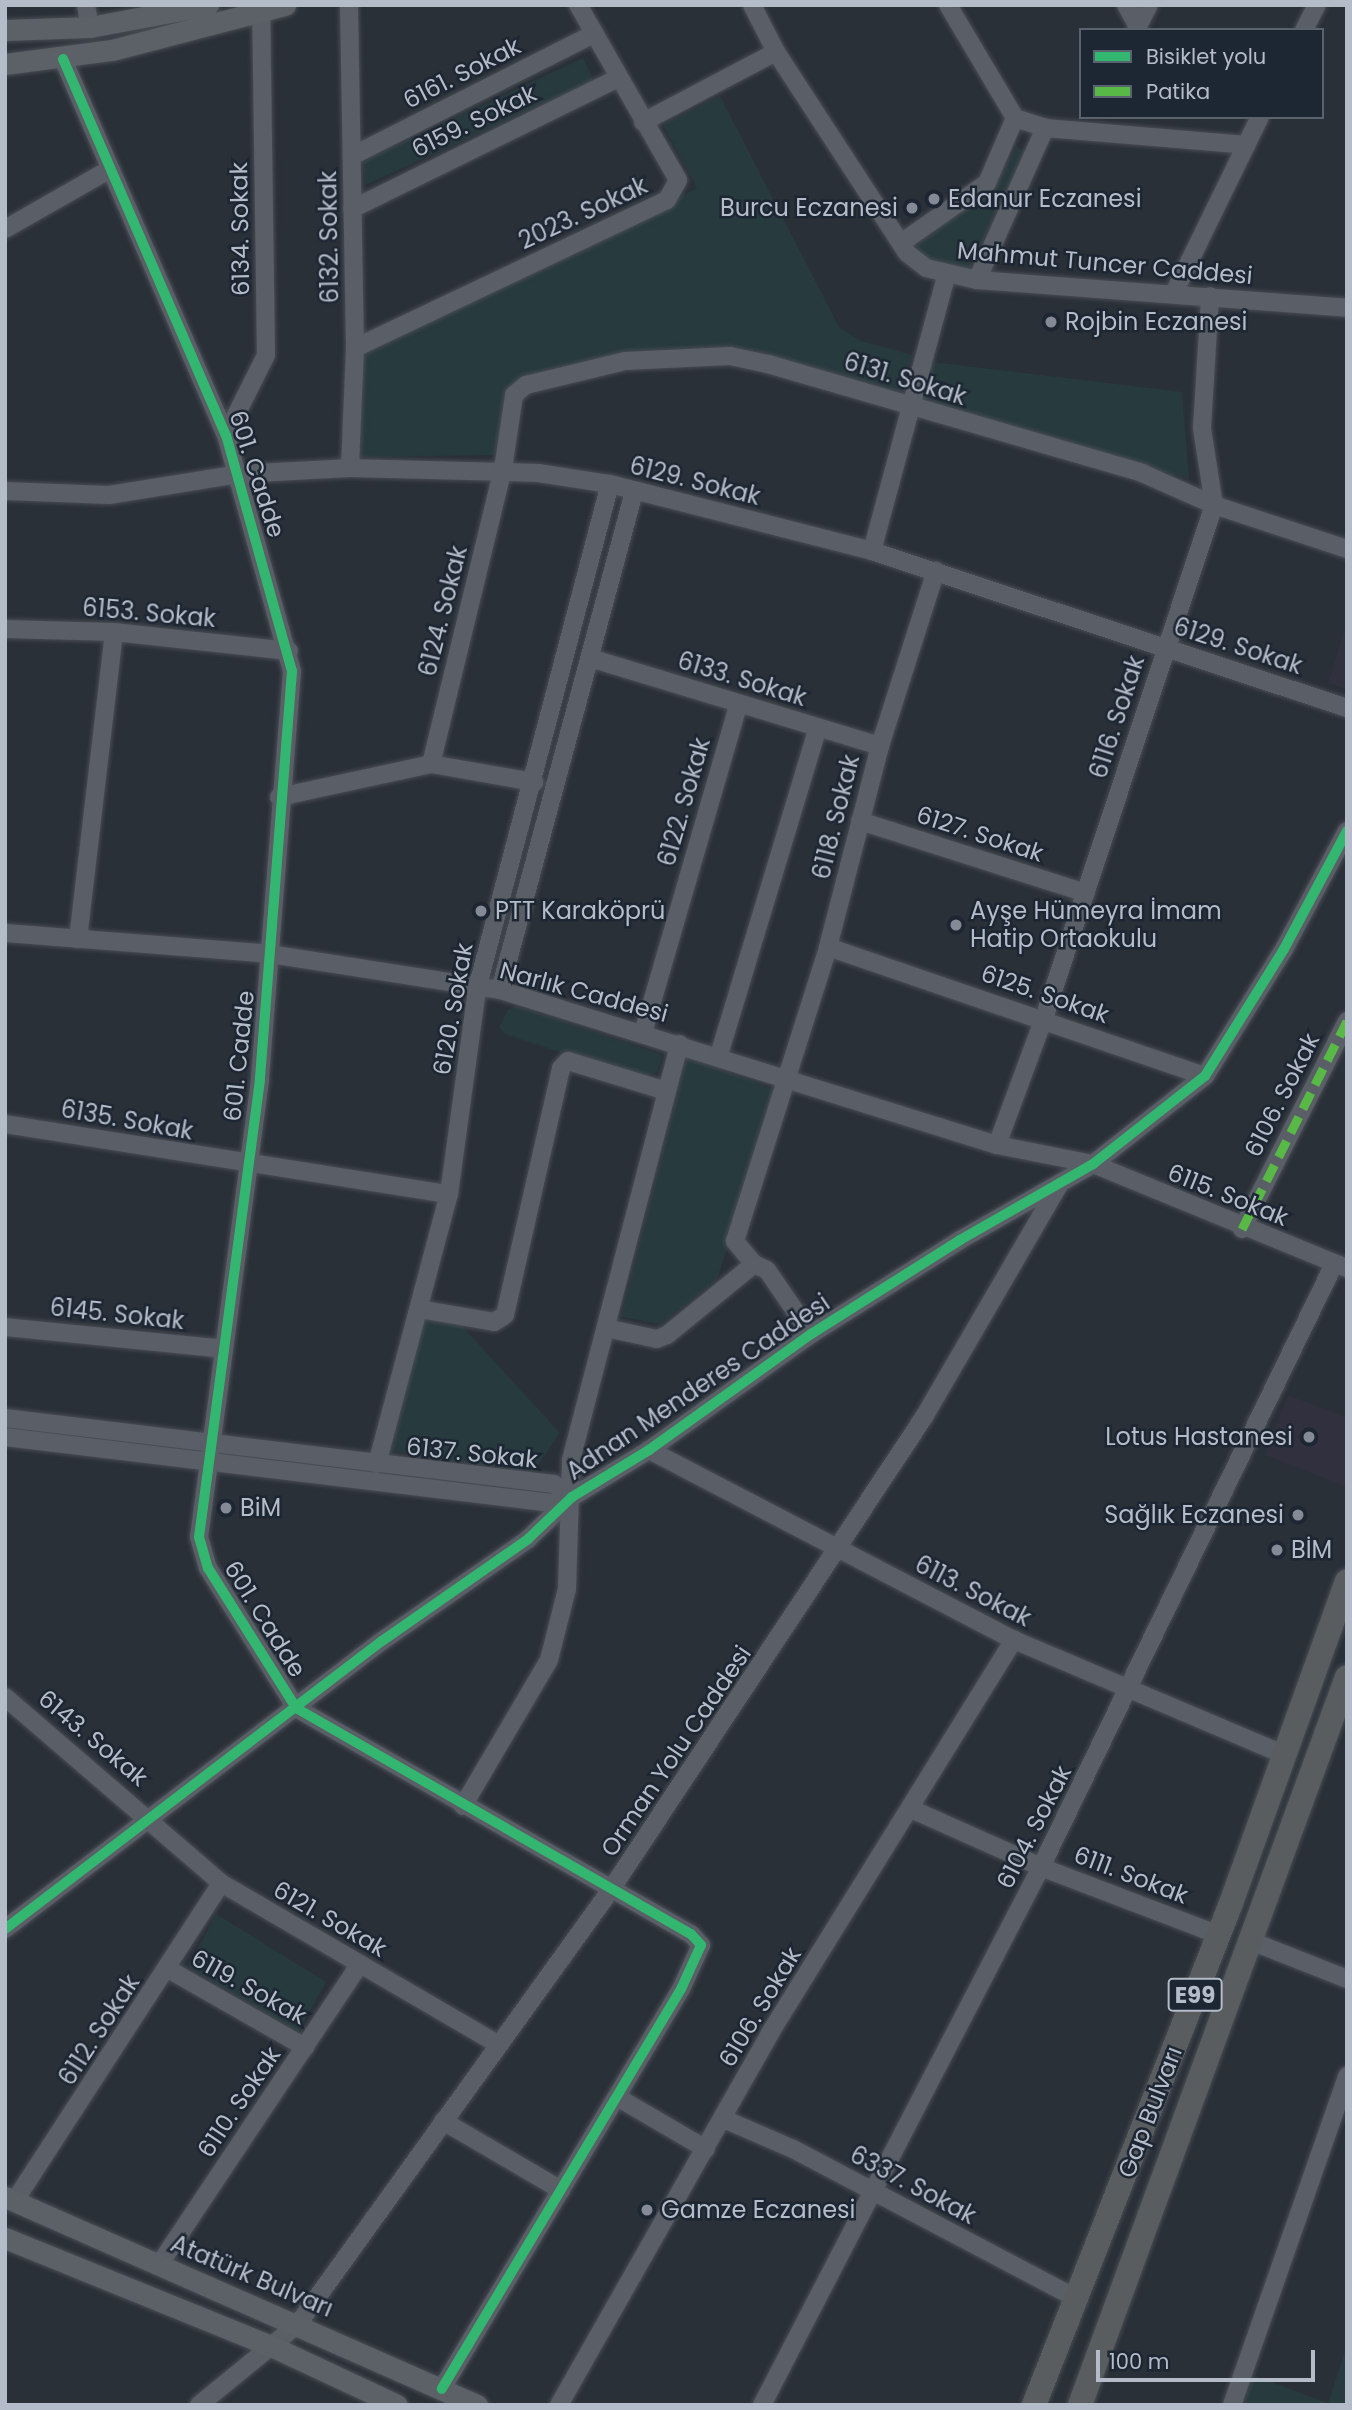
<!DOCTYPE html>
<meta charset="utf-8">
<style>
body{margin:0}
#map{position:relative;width:1352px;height:2410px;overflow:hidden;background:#2a3038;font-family:Poppins,sans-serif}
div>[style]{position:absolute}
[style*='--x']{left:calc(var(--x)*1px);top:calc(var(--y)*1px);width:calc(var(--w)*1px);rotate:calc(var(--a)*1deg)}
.medical>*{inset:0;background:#31303e}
.green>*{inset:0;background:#273a3e}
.roads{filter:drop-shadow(0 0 2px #484c53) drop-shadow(0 0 2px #484c53)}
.minor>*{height:18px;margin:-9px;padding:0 9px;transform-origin:9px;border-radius:9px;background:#5a5e66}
.major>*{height:21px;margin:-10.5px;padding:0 10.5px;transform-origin:10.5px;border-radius:10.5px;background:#5c6168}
.highway>*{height:24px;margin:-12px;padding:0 12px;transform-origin:12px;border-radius:12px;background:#5a5d60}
.quiet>*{height:9px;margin-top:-4.5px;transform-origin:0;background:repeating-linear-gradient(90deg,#58b947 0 18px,transparent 0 27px)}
.cycleway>*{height:10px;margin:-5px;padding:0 5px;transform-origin:5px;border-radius:5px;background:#33b770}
.dots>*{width:19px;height:19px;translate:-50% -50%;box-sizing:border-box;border:4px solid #1d2633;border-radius:50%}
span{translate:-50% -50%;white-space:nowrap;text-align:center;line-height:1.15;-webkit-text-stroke:5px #1d2633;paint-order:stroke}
.shield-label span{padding:2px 5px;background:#1d2633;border:2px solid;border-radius:5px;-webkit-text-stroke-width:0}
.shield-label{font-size:23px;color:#b4bcc9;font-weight:700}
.street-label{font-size:24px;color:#b4bcc9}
.poi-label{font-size:24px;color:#b4bcc9}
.left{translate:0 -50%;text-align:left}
.right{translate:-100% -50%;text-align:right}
.frame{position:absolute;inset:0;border:7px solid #b4bcc9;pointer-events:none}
.legend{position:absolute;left:1079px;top:28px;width:245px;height:91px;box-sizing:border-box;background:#1d2633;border:2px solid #59626f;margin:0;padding:9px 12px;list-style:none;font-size:21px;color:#b4bcc9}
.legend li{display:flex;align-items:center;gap:14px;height:35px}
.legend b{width:35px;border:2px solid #59626f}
.scale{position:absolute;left:1096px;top:2350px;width:219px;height:32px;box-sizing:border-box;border:4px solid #b4bcc9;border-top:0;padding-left:9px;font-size:21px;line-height:24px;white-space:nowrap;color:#b4bcc9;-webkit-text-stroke:5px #1d2633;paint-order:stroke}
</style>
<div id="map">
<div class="medical">
<div style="clip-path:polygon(1347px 622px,1347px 689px,1328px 683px)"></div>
<div style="clip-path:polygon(1288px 1395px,1347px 1418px,1347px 1487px,1265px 1455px)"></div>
</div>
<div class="green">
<div style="clip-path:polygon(583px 58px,594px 81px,365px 185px,363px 161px)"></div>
<div style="clip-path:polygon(720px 96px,839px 327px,861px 341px,912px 355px,902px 394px,730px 352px,532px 375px,509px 388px,494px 455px,361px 457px,360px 358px,697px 188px,663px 125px)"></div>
<div style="clip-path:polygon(1016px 147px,1025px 151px,969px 271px,929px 262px,917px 249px,922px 238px,993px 190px)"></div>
<div style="clip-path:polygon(932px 362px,1182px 392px,1189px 479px,922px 402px)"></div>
<div style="clip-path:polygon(516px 1006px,662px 1055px,658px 1072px,638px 1078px,505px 1034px,499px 1027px,508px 1010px)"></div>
<div style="clip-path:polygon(687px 1057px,780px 1092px,717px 1279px,661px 1324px,621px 1317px)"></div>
<div style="clip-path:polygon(426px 1314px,460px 1324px,560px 1433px,532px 1473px,387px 1450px)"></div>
<div style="clip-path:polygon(216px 1914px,326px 1982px,298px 2033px,188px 1967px)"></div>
<div style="clip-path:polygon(1347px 2345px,1347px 2405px,1242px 2405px,1252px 2375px,1328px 2403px)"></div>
</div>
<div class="roads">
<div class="minor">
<div style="--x:86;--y:5;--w:22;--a:80"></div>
<div style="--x:349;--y:5;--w:343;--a:89"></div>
<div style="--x:355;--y:348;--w:120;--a:92.4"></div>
<div style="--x:752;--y:5;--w:53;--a:62.9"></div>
<div style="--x:776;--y:52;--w:240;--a:56.9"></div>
<div style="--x:907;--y:253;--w:24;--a:38"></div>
<div style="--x:926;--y:268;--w:52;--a:13.2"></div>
<div style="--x:977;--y:280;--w:371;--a:4.3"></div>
<div style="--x:948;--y:5;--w:131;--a:59.3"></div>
<div style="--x:1015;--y:118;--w:32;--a:18"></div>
<div style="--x:1045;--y:128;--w:202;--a:4.8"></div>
<div style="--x:1126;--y:5;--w:25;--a:61"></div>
<div style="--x:1136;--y:30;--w:28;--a:-63"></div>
<div style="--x:1304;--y:30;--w:28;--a:-63"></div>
<div style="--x:63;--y:59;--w:410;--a:66.6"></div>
<div style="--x:226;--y:435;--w:245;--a:74.4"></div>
<div style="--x:292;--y:671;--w:410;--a:94.5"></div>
<div style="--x:260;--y:1080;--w:461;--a:97.6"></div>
<div style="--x:199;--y:1537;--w:32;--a:74"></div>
<div style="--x:208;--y:1568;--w:165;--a:57.8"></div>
<div style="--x:296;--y:1708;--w:455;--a:29.8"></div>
<div style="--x:691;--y:1934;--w:15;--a:48"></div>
<div style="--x:701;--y:1945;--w:48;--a:114.4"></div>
<div style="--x:681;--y:1989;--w:466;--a:120.9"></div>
<div style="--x:643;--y:122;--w:150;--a:-27.8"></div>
<div style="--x:352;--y:156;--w:272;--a:-26.8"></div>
<div style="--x:352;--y:209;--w:297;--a:-26.2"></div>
<div style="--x:5;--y:229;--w:121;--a:-29.7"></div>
<div style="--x:901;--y:243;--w:105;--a:-34.9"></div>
<div style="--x:987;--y:183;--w:71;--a:-66.7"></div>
<div style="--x:977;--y:280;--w:167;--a:-65.9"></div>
<div style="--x:1174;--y:293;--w:196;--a:-64"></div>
<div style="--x:355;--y:348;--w:345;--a:-25.4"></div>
<div style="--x:667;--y:200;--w:23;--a:-61"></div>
<div style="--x:678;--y:180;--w:202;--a:-119.7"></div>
<div style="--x:226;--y:435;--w:89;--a:-63.4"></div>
<div style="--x:266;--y:355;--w:342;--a:-90.8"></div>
<div style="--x:5;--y:491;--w:104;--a:2.2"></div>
<div style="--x:109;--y:495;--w:131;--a:-9.2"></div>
<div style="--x:238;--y:474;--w:112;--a:-3.1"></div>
<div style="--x:350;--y:468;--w:188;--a:1.5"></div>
<div style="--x:538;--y:473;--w:73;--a:8.7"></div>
<div style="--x:610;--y:484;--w:270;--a:14.3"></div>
<div style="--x:872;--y:551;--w:500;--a:18.29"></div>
<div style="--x:872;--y:551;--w:285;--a:-74.9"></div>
<div style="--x:5;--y:629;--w:109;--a:1.6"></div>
<div style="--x:114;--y:632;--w:176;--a:6.2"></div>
<div style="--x:590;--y:658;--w:303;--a:16.9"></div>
<div style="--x:431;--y:764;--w:304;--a:-76.3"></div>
<div style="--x:503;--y:469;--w:75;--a:-81.5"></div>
<div style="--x:514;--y:395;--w:16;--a:-40"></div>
<div style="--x:526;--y:385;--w:102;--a:-13.6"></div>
<div style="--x:625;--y:361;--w:105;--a:-2.7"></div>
<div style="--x:730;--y:356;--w:39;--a:12"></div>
<div style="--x:768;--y:364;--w:390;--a:16.2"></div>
<div style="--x:1142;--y:473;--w:79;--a:24"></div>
<div style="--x:1214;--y:505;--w:140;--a:18.3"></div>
<div style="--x:279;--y:797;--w:156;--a:-12.2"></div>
<div style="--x:431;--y:764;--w:105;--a:9.9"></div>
<div style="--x:860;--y:821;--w:237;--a:17.7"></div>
<div style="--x:5;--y:933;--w:266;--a:4.5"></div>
<div style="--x:270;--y:954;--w:233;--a:8.9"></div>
<div style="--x:500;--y:990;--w:521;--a:17.32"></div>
<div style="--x:997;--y:1145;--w:98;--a:11.2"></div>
<div style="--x:1093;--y:1164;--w:274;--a:22.3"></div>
<div style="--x:78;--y:939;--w:309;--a:-83.3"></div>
<div style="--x:828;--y:947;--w:398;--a:18.9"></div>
<div style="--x:500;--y:990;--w:516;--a:-74.94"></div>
<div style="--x:643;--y:1033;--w:341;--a:-73.8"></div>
<div style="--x:719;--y:1055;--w:342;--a:-73.2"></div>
<div style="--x:5;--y:1124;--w:449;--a:9"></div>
<div style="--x:997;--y:1145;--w:135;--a:-69.7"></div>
<div style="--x:1044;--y:1018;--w:540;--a:-71.67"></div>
<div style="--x:1214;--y:505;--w:78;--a:-98.9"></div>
<div style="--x:1202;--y:428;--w:132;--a:-86.5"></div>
<div style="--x:1242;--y:1229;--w:233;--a:-63.2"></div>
<div style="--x:754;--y:1264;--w:30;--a:-130"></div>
<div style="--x:735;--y:1241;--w:308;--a:-72.4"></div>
<div style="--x:828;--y:947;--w:208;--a:-75.5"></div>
<div style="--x:880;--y:746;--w:184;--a:-72.3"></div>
<div style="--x:419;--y:1309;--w:76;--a:9.8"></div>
<div style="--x:494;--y:1322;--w:13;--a:-32"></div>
<div style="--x:505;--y:1315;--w:253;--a:-77.2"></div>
<div style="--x:561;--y:1068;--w:10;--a:-45"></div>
<div style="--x:568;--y:1061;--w:102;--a:17"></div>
<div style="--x:5;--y:1327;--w:220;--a:5.7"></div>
<div style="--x:606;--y:1328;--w:52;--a:12.2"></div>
<div style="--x:657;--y:1339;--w:11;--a:-22"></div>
<div style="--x:667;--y:1335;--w:112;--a:-39.2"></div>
<div style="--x:754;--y:1264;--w:14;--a:25"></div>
<div style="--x:767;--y:1270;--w:78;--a:55.5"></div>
<div style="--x:5;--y:1418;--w:553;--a:6.86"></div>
<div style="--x:554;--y:1484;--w:22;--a:36"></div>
<div style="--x:572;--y:1497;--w:21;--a:163"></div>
<div style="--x:552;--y:1503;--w:551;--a:-173.12"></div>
<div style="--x:649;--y:1450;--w:411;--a:27.5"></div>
<div style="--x:1014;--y:1640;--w:294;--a:23"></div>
<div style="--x:377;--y:1464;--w:279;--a:-75.1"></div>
<div style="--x:449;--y:1194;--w:207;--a:-82.2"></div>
<div style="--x:477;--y:989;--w:522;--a:-75.25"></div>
<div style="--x:5;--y:1697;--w:285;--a:40.7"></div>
<div style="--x:221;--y:1883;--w:320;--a:30.2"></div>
<div style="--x:463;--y:1806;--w:169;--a:-59.5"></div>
<div style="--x:549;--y:1660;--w:73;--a:-75.8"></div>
<div style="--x:567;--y:1589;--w:129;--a:-88.2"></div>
<div style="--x:571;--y:1460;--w:430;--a:-75.4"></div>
<div style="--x:911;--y:1809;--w:142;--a:24"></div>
<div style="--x:1041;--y:1867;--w:191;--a:20.9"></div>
<div style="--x:5;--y:1929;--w:474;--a:-37.4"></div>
<div style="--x:382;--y:1641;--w:178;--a:-34.9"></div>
<div style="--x:528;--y:1539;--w:61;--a:-43.7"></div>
<div style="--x:572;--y:1497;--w:90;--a:-31.4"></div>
<div style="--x:649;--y:1450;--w:199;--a:-35.6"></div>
<div style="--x:811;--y:1334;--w:176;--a:-32.2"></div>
<div style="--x:960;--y:1240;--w:153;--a:-29.7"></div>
<div style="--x:1093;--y:1164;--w:142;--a:-38.2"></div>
<div style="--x:1205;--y:1076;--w:150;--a:-58.1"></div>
<div style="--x:1284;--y:949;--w:134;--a:-61.9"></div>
<div style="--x:1248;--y:1940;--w:106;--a:21.5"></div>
<div style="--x:168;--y:1969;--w:158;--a:29.7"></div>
<div style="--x:617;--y:2097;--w:103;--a:30.3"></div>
<div style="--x:724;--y:2119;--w:75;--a:23.5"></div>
<div style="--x:793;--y:2149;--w:321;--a:27.8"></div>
<div style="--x:443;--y:2121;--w:137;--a:30.3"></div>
<div style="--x:14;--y:2202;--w:380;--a:-57"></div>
<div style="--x:159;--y:2265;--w:361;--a:-56.3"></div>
<div style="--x:199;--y:2405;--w:128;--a:-39.3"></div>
<div style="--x:298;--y:2324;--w:534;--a:-54.23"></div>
<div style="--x:610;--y:1891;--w:569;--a:-56.48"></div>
<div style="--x:924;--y:1417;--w:268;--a:-59.8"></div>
<div style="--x:559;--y:2405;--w:428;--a:-60.4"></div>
<div style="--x:770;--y:2033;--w:463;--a:-58.2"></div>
<div style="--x:762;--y:2405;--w:606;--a:-62.59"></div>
<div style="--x:1041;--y:1867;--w:670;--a:-64.08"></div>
<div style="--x:1232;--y:2405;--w:349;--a:-70.7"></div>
</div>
<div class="major">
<div style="--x:5;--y:30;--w:85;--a:-2"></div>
<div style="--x:90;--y:27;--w:120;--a:-10.6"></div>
<div style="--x:5;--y:64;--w:108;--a:-7.5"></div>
<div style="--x:112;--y:50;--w:179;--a:-14.6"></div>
<div style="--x:5;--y:2197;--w:516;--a:23.78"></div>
<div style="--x:5;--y:2238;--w:285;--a:22.1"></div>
<div style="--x:269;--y:2345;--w:141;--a:25.1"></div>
</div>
<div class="highway">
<div style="--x:1034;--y:2405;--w:536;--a:-68.56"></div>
<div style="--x:1230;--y:1906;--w:345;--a:-70.2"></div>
<div style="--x:1080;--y:2405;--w:775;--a:-69.86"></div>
</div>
</div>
<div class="quiet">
<div style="--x:1242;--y:1229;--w:233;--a:-63.2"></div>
</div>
<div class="cycleway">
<div style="--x:63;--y:59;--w:410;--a:66.6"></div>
<div style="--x:226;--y:435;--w:245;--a:74.4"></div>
<div style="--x:292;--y:671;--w:410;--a:94.5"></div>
<div style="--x:260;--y:1080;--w:461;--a:97.6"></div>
<div style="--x:199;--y:1537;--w:32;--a:74"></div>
<div style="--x:208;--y:1568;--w:165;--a:57.8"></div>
<div style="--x:296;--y:1708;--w:455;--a:29.8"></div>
<div style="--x:691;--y:1934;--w:15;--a:48"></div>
<div style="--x:701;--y:1945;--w:48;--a:114.4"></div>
<div style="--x:681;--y:1989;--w:466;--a:120.9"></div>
<div style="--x:5;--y:1929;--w:474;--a:-37.4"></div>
<div style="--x:382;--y:1641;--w:178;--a:-34.9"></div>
<div style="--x:528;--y:1539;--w:61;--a:-43.7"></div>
<div style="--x:572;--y:1497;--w:90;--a:-31.4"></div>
<div style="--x:649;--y:1450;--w:199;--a:-35.6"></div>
<div style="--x:811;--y:1334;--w:176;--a:-32.2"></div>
<div style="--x:960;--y:1240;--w:153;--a:-29.7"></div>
<div style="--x:1093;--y:1164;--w:142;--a:-38.2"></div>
<div style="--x:1205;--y:1076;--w:150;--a:-58.1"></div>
<div style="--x:1284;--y:949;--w:134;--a:-61.9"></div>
</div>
<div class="dots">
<div style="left:934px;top:199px;background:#848b96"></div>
<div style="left:912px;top:208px;background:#848b96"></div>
<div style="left:1051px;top:322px;background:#848b96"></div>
<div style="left:481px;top:911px;background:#848b96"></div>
<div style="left:956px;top:925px;background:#848b96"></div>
<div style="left:1309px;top:1437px;background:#848b96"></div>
<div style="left:226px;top:1508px;background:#848b96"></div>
<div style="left:1298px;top:1515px;background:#848b96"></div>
<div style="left:1277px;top:1550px;background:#848b96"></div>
<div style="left:647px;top:2210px;background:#848b96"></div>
</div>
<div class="shield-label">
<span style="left:1195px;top:1995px">E99</span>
</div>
<div class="street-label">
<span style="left:462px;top:73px;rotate:-27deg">6161. Sokak</span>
<span style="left:474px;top:121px;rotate:-26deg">6159. Sokak</span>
<span style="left:583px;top:213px;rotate:-25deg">2023. Sokak</span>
<span style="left:240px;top:229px;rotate:-91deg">6134. Sokak</span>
<span style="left:329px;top:237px;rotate:-91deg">6132. Sokak</span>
<span style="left:1105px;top:263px;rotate:5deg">Mahmut Tuncer Caddesi</span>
<span style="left:905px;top:379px;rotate:17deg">6131. Sokak</span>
<span style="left:257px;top:474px;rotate:72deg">601. Cadde</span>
<span style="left:695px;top:481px;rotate:14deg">6129. Sokak</span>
<span style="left:443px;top:611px;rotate:-76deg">6124. Sokak</span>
<span style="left:149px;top:613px;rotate:5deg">6153. Sokak</span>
<span style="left:1238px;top:646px;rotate:18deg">6129. Sokak</span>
<span style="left:742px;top:679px;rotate:17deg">6133. Sokak</span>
<span style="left:1117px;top:717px;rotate:-72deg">6116. Sokak</span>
<span style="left:684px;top:802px;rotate:-74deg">6122. Sokak</span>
<span style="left:836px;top:817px;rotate:-76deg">6118. Sokak</span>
<span style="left:980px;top:834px;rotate:18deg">6127. Sokak</span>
<span style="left:584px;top:992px;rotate:15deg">Narlık Caddesi</span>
<span style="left:1045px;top:994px;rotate:19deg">6125. Sokak</span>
<span style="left:453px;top:1009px;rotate:-80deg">6120. Sokak</span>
<span style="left:239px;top:1056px;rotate:-84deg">601. Cadde</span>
<span style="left:1282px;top:1095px;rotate:-63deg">6106. Sokak</span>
<span style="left:127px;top:1120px;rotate:10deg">6135. Sokak</span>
<span style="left:1228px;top:1195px;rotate:22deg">6115. Sokak</span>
<span style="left:117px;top:1314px;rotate:6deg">6145. Sokak</span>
<span style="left:698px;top:1387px;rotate:-34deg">Adnan Menderes Caddesi</span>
<span style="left:472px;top:1453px;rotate:6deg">6137. Sokak</span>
<span style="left:973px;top:1591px;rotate:27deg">6113. Sokak</span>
<span style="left:265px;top:1619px;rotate:58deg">601. Cadde</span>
<span style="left:93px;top:1738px;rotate:40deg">6143. Sokak</span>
<span style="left:676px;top:1751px;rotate:-56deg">Orman Yolu Caddesi</span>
<span style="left:1034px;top:1827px;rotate:-63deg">6104. Sokak</span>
<span style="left:1131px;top:1875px;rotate:21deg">6111. Sokak</span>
<span style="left:330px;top:1919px;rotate:30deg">6121. Sokak</span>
<span style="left:249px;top:1987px;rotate:29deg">6119. Sokak</span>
<span style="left:760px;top:2007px;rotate:-59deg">6106. Sokak</span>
<span style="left:99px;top:2030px;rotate:-57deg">6112. Sokak</span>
<span style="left:239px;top:2102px;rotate:-56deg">6110. Sokak</span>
<span style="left:1150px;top:2112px;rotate:-69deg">Gap Bulvarı</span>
<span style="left:913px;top:2185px;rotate:28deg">6337. Sokak</span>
<span style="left:252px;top:2276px;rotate:23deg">Atatürk Bulvarı</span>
</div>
<div class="poi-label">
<span class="left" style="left:948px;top:199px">Edanur Eczanesi</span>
<span class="right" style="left:898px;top:208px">Burcu Eczanesi</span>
<span class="left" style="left:1065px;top:322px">Rojbin Eczanesi</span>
<span class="left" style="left:495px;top:911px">PTT Karaköprü</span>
<span class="left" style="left:970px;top:925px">Ayşe Hümeyra İmam<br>Hatip Ortaokulu</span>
<span class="right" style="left:1293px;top:1437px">Lotus Hastanesi</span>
<span class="left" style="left:240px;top:1508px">BiM</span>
<span class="right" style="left:1284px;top:1515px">Sağlık Eczanesi</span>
<span class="left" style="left:1291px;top:1550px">BİM</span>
<span class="left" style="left:661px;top:2210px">Gamze Eczanesi</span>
</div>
<div class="frame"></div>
<ul class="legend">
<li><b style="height:9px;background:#33b770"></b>Bisiklet yolu</li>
<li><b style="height:9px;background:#58b947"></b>Patika</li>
</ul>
<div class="scale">100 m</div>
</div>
